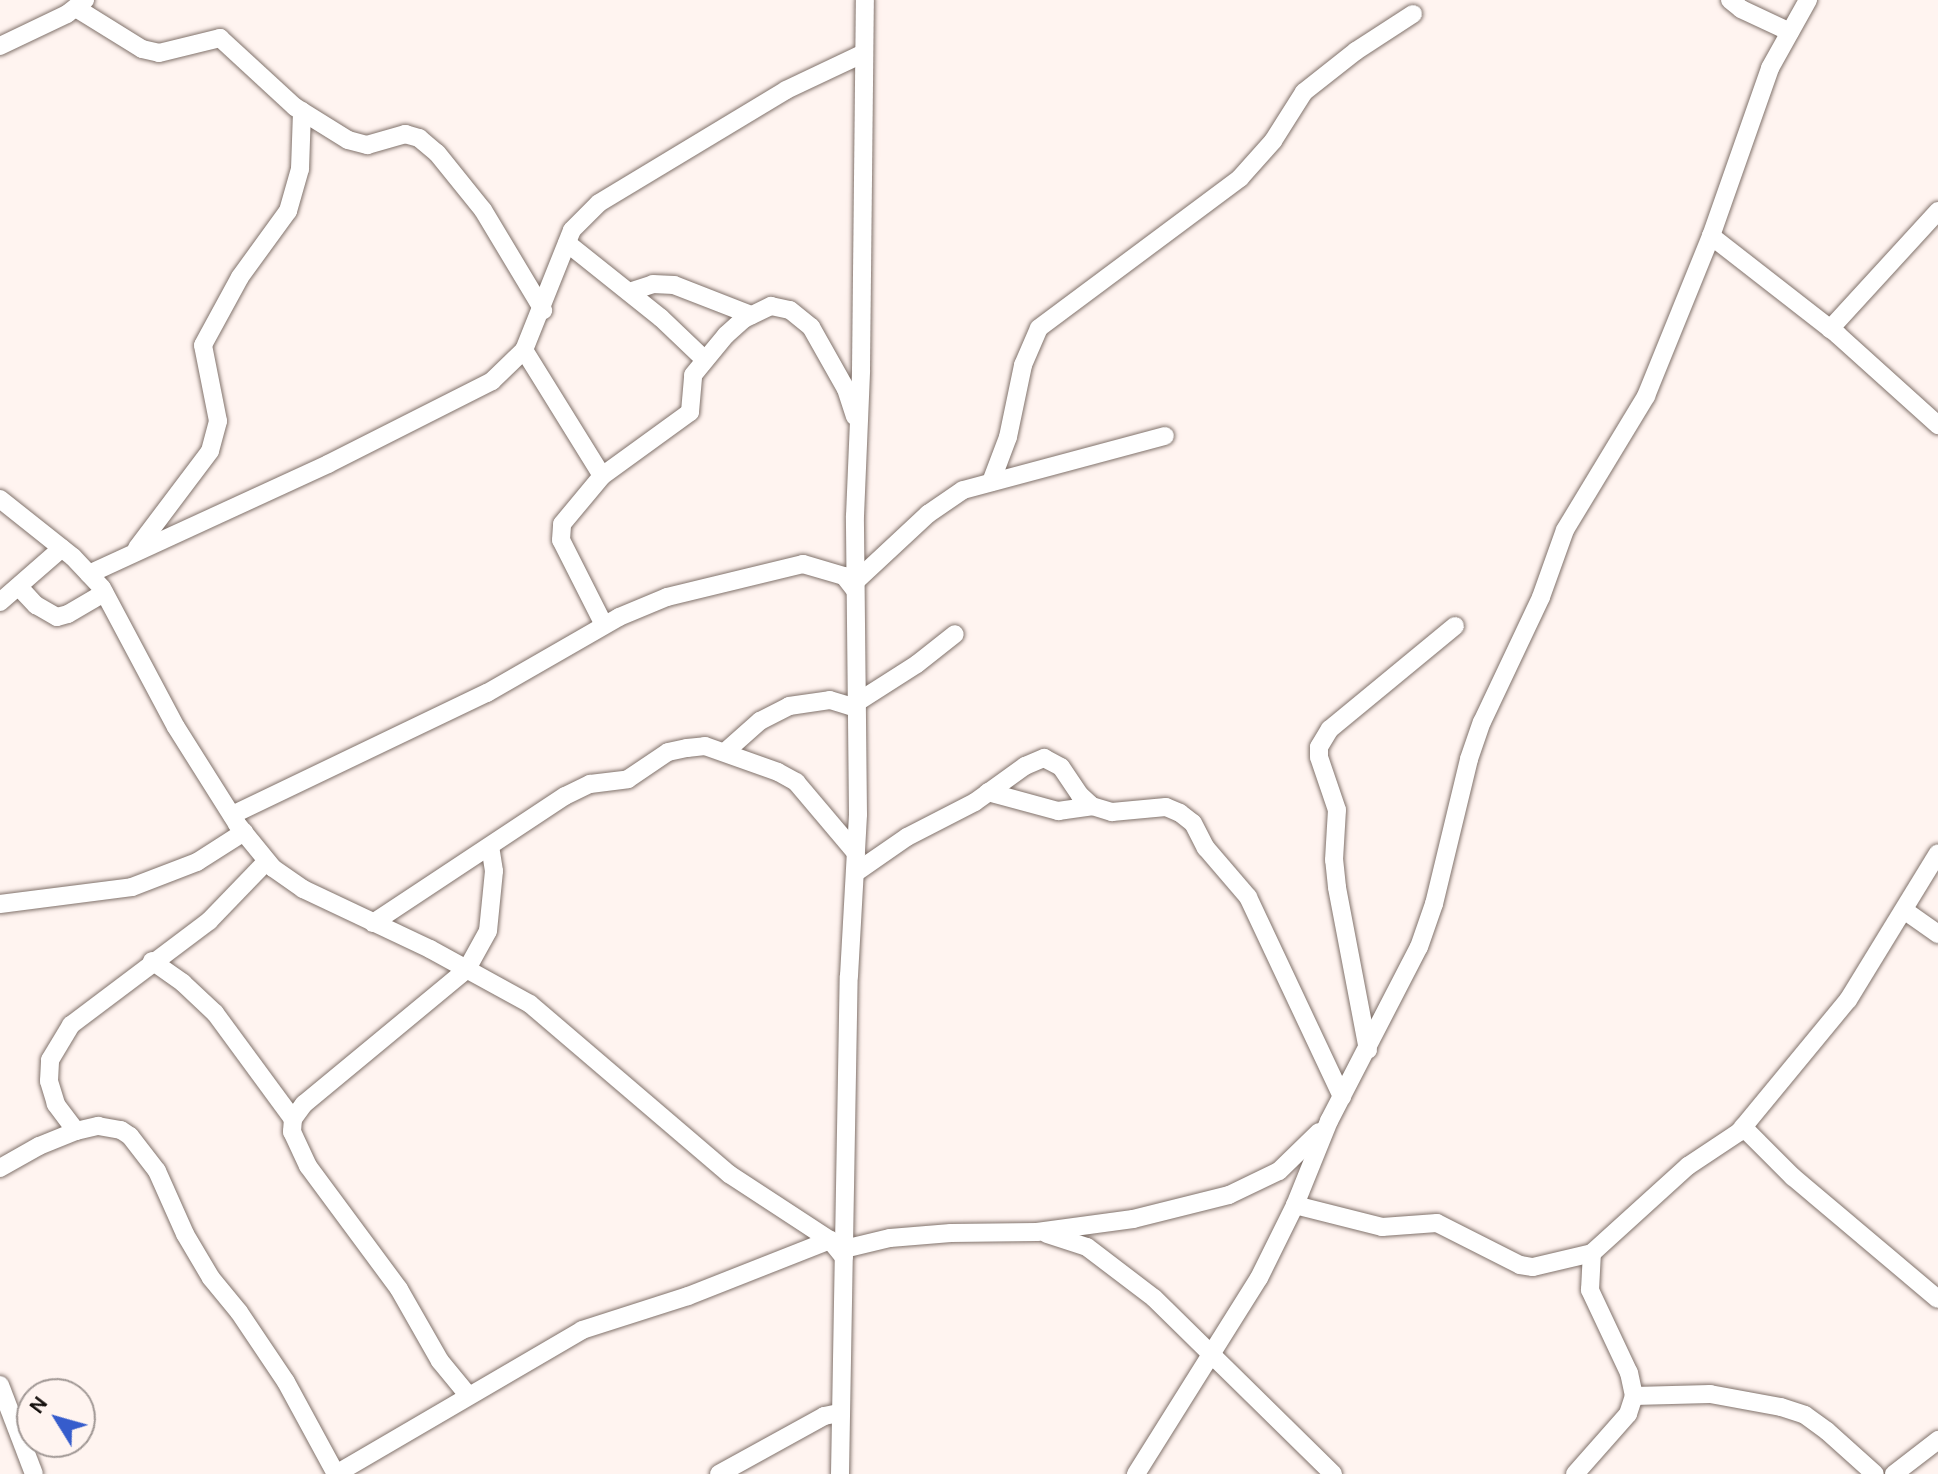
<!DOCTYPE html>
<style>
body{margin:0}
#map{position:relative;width:1938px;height:1474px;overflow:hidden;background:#fff4f0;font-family:Karla,sans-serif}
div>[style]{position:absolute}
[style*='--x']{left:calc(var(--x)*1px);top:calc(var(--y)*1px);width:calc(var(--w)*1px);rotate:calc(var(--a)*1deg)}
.roads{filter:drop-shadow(0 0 2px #81726b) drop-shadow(0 0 2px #81726b)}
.minor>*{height:18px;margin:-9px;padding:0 9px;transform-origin:9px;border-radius:9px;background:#fff}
span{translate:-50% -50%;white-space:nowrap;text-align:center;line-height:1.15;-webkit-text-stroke:7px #fff4f0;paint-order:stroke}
.north{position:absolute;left:16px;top:1378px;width:80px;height:80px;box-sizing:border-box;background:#fff4f0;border:2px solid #a19895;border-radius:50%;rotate:307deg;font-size:22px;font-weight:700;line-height:32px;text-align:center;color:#140f0c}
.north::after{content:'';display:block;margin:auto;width:28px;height:36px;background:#365ccc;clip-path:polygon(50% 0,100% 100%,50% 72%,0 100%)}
</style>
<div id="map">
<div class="roads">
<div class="minor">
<div style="--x:1730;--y:0;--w:14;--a:39"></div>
<div style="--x:1741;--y:9;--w:54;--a:25.1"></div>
<div style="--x:76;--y:8;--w:78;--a:31.8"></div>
<div style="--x:142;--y:49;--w:17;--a:13"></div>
<div style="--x:159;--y:53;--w:63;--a:-13.8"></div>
<div style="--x:220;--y:38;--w:102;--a:42.6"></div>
<div style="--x:295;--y:107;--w:62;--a:31.9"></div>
<div style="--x:348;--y:140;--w:20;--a:15"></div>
<div style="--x:367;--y:145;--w:40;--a:-16"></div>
<div style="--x:405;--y:134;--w:15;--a:16"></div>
<div style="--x:419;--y:138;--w:23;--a:40"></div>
<div style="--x:437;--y:153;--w:73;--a:51.1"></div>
<div style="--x:483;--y:210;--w:117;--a:59"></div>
<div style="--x:0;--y:46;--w:74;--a:-25.5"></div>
<div style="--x:67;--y:14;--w:23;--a:-38"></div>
<div style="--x:1711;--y:236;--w:161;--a:37.9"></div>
<div style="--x:1838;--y:335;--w:135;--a:42"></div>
<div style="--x:567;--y:243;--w:120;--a:38.6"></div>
<div style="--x:661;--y:318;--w:59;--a:43.6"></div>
<div style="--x:629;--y:292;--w:25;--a:-18"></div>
<div style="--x:653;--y:284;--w:21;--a:3"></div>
<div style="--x:674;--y:285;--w:83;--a:21.3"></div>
<div style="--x:1830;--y:329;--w:160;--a:-47.5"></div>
<div style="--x:524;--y:350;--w:148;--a:58.2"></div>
<div style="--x:991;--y:482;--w:48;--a:-69.3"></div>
<div style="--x:1008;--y:437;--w:74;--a:-78.2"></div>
<div style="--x:1023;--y:365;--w:40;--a:-66.6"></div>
<div style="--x:1039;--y:328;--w:251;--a:-36.7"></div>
<div style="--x:1240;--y:178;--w:50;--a:-48.3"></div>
<div style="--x:1273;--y:141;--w:58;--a:-57.7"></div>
<div style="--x:1304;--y:92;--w:66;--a:-38.3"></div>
<div style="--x:1356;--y:51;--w:68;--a:-33"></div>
<div style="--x:0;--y:499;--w:93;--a:38.5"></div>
<div style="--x:73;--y:557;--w:42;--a:46.9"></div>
<div style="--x:102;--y:588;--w:157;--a:62"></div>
<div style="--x:176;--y:727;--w:115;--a:57.8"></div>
<div style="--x:237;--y:824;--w:57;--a:50.7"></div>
<div style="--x:273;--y:868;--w:37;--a:35"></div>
<div style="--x:303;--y:889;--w:140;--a:25.3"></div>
<div style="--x:430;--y:949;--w:114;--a:28.8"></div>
<div style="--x:530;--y:1004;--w:262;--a:40.5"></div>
<div style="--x:729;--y:1174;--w:121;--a:33.2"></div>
<div style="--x:830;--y:1240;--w:22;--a:51"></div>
<div style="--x:137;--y:548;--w:121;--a:-53"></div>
<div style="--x:210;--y:451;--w:31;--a:-75"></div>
<div style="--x:218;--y:421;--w:77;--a:-101.2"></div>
<div style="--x:203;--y:345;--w:77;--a:-61.4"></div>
<div style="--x:240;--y:277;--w:82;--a:-54"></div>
<div style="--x:288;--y:211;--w:44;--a:-74.1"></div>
<div style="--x:300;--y:169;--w:58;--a:-88"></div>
<div style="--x:89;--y:574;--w:263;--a:-24.7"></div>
<div style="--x:328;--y:464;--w:184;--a:-26.8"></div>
<div style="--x:492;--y:381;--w:45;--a:-44.1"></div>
<div style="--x:524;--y:350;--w:129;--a:-68.2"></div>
<div style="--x:572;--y:230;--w:38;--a:-45"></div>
<div style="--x:599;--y:203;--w:218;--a:-31.1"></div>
<div style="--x:786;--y:90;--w:84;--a:-25.3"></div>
<div style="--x:855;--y:582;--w:100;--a:-43"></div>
<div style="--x:928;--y:514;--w:42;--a:-34.4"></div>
<div style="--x:963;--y:490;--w:209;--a:-15"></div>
<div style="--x:19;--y:587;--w:25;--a:47"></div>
<div style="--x:36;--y:605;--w:24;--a:30"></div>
<div style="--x:57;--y:617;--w:11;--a:-15"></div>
<div style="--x:68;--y:614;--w:42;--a:-30.3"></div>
<div style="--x:0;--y:602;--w:82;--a:-41.1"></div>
<div style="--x:604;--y:625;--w:95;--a:-116.8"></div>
<div style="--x:561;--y:540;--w:16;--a:-86"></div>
<div style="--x:562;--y:524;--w:62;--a:-50.2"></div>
<div style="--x:602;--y:476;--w:109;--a:-36"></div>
<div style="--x:690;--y:412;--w:37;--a:-85"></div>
<div style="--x:693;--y:375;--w:52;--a:-50.5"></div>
<div style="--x:726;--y:335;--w:24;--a:-42"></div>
<div style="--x:744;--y:319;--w:30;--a:-26"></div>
<div style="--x:771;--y:306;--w:19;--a:12"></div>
<div style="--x:790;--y:310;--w:27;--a:39"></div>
<div style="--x:811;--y:327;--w:71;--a:60.6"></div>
<div style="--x:846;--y:389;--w:29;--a:72"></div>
<div style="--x:856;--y:703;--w:72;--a:-32.6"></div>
<div style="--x:917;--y:664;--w:48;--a:-38.3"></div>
<div style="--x:725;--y:752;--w:47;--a:-41.5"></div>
<div style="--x:760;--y:721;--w:33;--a:-27"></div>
<div style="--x:789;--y:706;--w:41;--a:-8.3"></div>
<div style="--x:830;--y:700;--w:27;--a:17"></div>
<div style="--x:988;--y:792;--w:73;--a:15.2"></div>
<div style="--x:1058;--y:811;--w:34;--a:-8"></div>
<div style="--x:232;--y:815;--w:283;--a:-25.6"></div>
<div style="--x:487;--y:693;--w:152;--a:-29.9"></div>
<div style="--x:619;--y:617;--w:52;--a:-22.6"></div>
<div style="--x:667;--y:597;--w:140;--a:-13.6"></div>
<div style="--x:803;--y:564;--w:43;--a:16.3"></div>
<div style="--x:844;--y:576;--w:18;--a:52"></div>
<div style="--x:855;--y:873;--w:63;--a:-34.7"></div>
<div style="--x:907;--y:837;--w:76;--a:-27.2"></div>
<div style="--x:975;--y:802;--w:62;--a:-35.8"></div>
<div style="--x:1025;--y:766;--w:21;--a:-23"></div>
<div style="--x:1044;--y:758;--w:19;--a:28"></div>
<div style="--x:1061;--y:767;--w:34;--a:56"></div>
<div style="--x:1080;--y:795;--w:16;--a:43"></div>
<div style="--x:1092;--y:806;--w:21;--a:17"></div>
<div style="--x:1112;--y:812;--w:54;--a:-5.3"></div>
<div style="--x:1166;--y:807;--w:15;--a:23"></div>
<div style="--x:1180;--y:813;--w:16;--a:38"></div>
<div style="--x:1193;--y:823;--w:28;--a:63"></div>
<div style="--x:1206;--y:848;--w:65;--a:49.4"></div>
<div style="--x:1248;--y:897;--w:221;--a:64.8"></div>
<div style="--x:0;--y:904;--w:133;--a:-7.3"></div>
<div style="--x:132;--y:887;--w:70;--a:-21"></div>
<div style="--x:197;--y:862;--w:56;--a:-32.6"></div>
<div style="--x:1904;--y:910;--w:42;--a:35.2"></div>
<div style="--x:373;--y:923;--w:230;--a:-33.5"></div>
<div style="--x:565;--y:796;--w:28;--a:-26"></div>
<div style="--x:590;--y:784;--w:38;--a:-7"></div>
<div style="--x:628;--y:779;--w:48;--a:-34"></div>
<div style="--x:668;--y:752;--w:19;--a:-12"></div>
<div style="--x:687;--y:748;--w:18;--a:-6"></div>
<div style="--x:705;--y:746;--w:77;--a:19.6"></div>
<div style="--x:778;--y:772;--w:21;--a:29"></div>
<div style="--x:796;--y:782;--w:93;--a:49.8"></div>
<div style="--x:152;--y:961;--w:38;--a:35"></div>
<div style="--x:183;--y:983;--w:44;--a:43.2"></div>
<div style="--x:215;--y:1013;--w:132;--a:53.7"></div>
<div style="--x:1368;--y:1050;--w:166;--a:-100.8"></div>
<div style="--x:1337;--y:887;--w:27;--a:-96"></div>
<div style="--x:1334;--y:860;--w:50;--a:-86.6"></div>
<div style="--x:1337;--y:810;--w:56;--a:-108.8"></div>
<div style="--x:1319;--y:757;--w:10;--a:-90"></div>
<div style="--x:1319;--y:747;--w:21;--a:-59"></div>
<div style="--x:1330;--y:729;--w:162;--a:-39.5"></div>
<div style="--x:1743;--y:1127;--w:71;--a:45"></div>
<div style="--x:1793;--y:1177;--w:189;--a:40.1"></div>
<div style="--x:76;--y:1131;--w:34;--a:-127"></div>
<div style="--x:56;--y:1104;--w:24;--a:-107"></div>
<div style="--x:49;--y:1081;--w:21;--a:-87"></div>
<div style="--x:50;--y:1060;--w:41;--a:-59"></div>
<div style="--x:71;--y:1025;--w:173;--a:-37"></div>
<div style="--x:209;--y:921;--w:83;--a:-46"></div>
<div style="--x:0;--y:1168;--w:45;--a:-29.4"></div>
<div style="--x:39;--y:1146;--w:40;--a:-22"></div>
<div style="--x:76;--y:1131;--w:23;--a:-13"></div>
<div style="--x:98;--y:1126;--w:23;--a:10"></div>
<div style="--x:121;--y:1130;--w:11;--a:34"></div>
<div style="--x:130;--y:1136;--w:44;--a:52.4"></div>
<div style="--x:157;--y:1171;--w:69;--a:66"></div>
<div style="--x:185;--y:1234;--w:51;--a:59.4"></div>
<div style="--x:211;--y:1278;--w:44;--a:50.5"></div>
<div style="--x:239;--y:1312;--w:84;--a:56.1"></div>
<div style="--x:286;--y:1382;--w:105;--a:61.5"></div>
<div style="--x:1295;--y:1205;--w:90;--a:14.2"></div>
<div style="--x:1382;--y:1227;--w:55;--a:-4.2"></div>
<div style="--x:1437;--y:1223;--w:93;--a:26.8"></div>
<div style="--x:1520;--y:1265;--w:13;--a:9"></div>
<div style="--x:1533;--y:1267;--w:61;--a:-13.3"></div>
<div style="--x:1592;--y:1253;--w:130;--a:-42.2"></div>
<div style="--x:1688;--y:1166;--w:61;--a:-33.7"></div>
<div style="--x:1739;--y:1132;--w:171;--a:-50.5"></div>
<div style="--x:1848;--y:1000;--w:172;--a:-58.5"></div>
<div style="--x:1047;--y:1234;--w:42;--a:18"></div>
<div style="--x:1087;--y:1247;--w:84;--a:37.3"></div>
<div style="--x:1154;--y:1298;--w:251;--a:44.5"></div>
<div style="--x:844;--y:1249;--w:47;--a:-13.4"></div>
<div style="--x:890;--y:1238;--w:61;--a:-4.7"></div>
<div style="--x:951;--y:1233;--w:86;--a:-0.7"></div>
<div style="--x:1037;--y:1232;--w:97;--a:-7.7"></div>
<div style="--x:1133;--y:1219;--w:99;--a:-14"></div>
<div style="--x:1229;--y:1195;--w:55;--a:-25.6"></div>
<div style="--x:1279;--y:1171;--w:56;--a:-44.3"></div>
<div style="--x:0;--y:1385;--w:95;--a:69.1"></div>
<div style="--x:468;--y:1395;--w:44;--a:-129.5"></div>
<div style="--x:440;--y:1361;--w:83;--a:-119.7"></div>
<div style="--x:399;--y:1289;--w:153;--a:-126.5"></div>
<div style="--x:308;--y:1166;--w:38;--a:-115"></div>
<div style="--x:292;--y:1132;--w:13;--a:-86"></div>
<div style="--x:293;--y:1119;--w:19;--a:-54"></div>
<div style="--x:304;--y:1104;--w:212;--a:-39.6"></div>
<div style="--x:467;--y:969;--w:43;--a:-61.1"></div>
<div style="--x:488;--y:931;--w:60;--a:-84.3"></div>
<div style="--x:494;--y:871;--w:24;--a:-99"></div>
<div style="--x:1634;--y:1396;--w:76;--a:-1.5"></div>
<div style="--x:1710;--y:1394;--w:72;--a:10.4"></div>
<div style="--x:1781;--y:1407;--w:25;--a:18"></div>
<div style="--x:1805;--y:1415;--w:27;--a:36"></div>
<div style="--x:1827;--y:1431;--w:64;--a:41.9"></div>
<div style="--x:336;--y:1474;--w:285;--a:-30.3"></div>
<div style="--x:582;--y:1330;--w:111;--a:-17.8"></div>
<div style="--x:688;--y:1296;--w:153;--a:-21.5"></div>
<div style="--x:719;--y:1474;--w:120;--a:-28.9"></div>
<div style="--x:824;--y:1416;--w:16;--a:-11"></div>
<div style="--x:840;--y:1474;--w:498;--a:-89"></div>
<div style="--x:849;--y:976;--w:162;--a:-86.8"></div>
<div style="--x:858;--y:814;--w:298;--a:-90.6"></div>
<div style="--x:855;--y:516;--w:146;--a:-87.6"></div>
<div style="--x:861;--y:370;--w:370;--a:-89.4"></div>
<div style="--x:1136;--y:1474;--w:231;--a:-57.9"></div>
<div style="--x:1259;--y:1278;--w:81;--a:-63.7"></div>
<div style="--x:1295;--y:1205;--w:91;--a:-68"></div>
<div style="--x:1329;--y:1121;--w:196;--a:-62.7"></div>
<div style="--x:1419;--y:947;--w:46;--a:-70.8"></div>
<div style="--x:1434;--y:904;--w:149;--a:-76.4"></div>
<div style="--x:1469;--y:759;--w:39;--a:-71"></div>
<div style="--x:1482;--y:722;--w:138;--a:-64.7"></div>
<div style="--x:1541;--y:597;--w:71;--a:-70.3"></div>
<div style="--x:1565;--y:530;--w:157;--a:-58.8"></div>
<div style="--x:1646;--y:396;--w:173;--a:-67.9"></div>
<div style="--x:1711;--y:236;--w:178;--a:-70.6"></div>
<div style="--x:1770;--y:68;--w:78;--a:-60.8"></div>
<div style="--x:1575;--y:1474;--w:80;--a:-48.5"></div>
<div style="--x:1628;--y:1414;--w:19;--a:-72"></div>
<div style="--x:1634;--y:1396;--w:24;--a:-102"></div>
<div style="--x:1629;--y:1373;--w:92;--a:-115.2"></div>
<div style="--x:1590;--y:1290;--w:37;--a:-87"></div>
<div style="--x:1894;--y:1474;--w:56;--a:-37.7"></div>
</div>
</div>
<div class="north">N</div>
</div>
